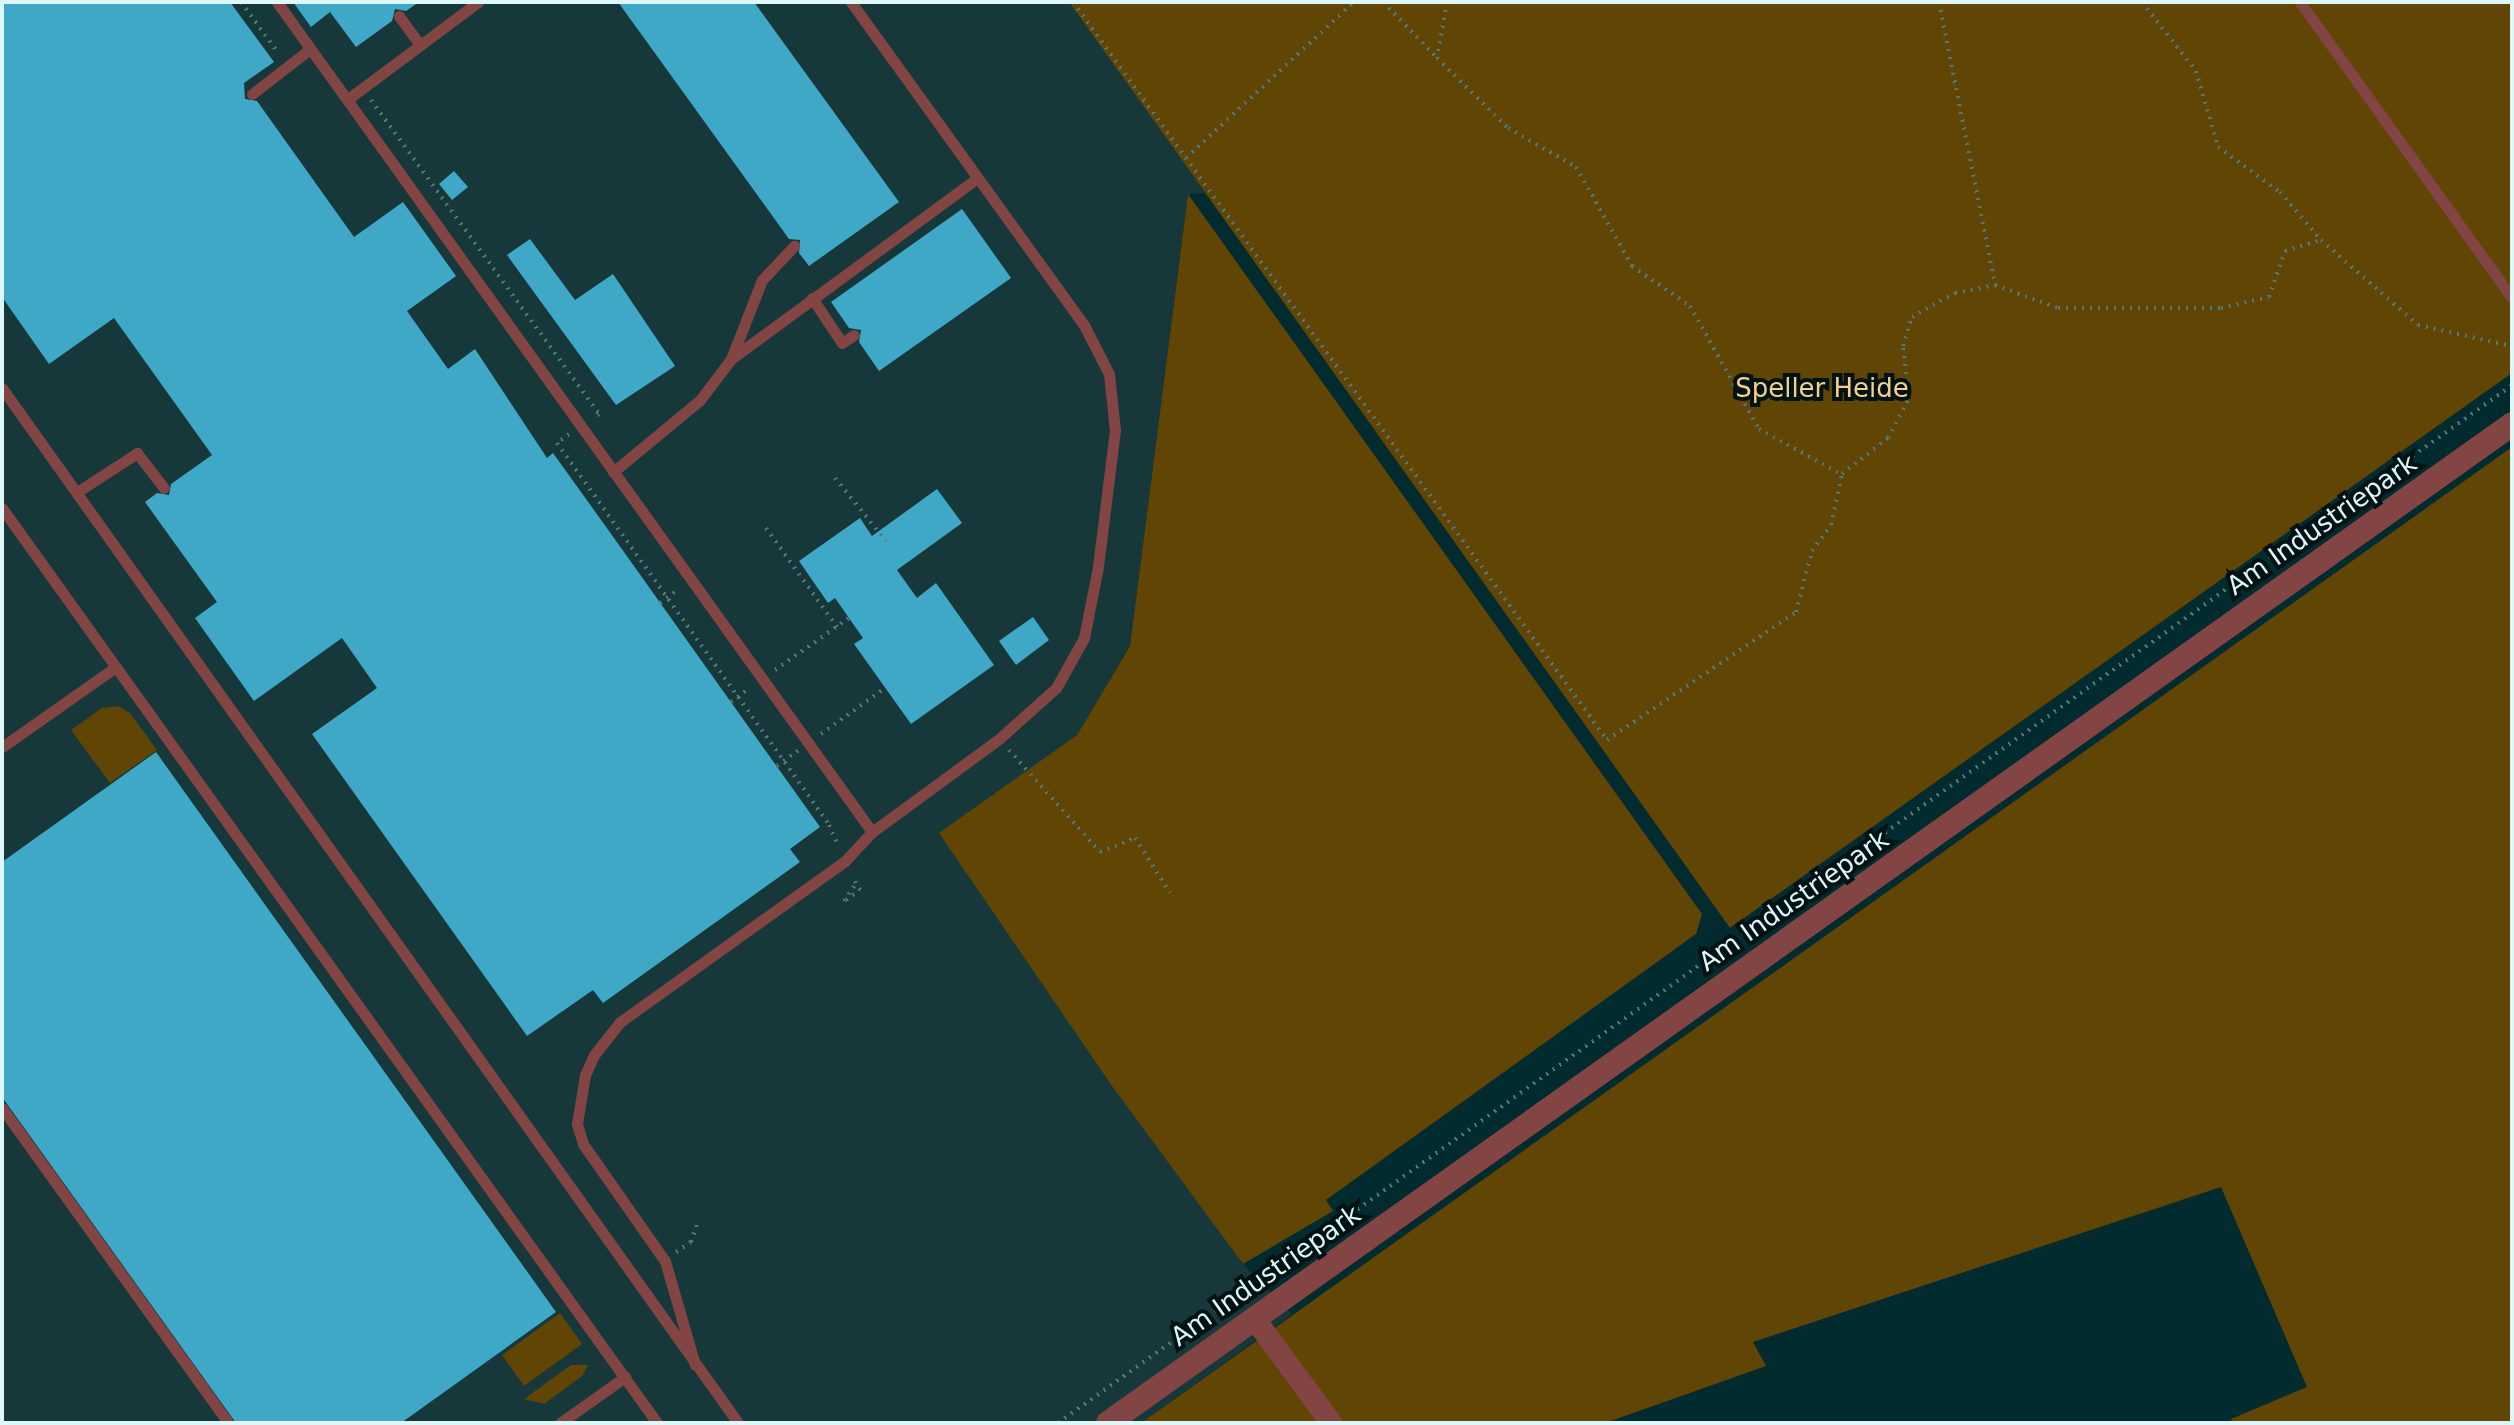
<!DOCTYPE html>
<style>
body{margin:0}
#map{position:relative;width:2514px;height:1425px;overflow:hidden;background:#012b2e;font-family:"DejaVu Sans",sans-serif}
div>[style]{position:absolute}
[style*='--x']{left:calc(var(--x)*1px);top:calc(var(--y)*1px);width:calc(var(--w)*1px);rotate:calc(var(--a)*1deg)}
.built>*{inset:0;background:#16383a}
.green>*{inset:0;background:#604505}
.building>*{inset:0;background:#40a8c7}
.path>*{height:4px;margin-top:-2px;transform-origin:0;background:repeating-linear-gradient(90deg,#54787a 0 2px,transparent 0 8px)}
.service>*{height:11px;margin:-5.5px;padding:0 5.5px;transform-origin:5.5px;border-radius:5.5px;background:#834544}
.minor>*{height:22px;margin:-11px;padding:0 11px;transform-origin:11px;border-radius:11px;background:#834544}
.tertiary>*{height:24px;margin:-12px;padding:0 12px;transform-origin:12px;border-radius:12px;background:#834544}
span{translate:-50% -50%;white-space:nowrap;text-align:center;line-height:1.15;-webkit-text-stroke:8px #001213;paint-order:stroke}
.park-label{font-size:26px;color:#f5d08b}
.street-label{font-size:26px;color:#def8fa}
.frame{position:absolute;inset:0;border:4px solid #def8fa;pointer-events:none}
</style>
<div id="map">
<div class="built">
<div style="clip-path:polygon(2px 2px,1069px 2px,1205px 193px,1188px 194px,1130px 646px,1077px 735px,940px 834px,1243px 1264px,1292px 1314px,1141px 1423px,2px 1423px)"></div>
</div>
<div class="green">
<div style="clip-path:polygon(1069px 2px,2294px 2px,2512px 307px,2512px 373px,1730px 928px)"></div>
<div style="clip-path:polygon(2305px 2px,2512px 2px,2512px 292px)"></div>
<div style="clip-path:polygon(1188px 194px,1702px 914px,1696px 934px,1326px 1200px,1333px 1211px,1243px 1264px,1112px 1086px,939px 833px,1077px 735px,1130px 646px)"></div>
<div style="clip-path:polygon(2512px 447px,2512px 1423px,2233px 1423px,2231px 1419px,2307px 1387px,2221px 1187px,1753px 1342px,1766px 1366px,1605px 1423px,1141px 1423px)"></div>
<div style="clip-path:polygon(118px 706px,130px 713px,157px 750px,110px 783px,71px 730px,102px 708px)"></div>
<div style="clip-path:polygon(560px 1313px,582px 1344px,524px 1386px,502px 1355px)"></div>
<div style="clip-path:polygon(571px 1365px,588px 1365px,582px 1376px,544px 1404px,524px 1399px)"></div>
</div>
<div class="building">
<div style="clip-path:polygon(2px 2px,230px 2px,274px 62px,244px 83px,245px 99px,257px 101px,354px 237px,403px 202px,456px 276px,407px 311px,448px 369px,475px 349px,547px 458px,553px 453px,604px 524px,820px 827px,790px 849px,800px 862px,603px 1003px,593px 990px,527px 1036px,312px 734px,377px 688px,342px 638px,254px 701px,195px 618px,217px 602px,145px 502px,157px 493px,169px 495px,171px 484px,212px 455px,114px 318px,49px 364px,2px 297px)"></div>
<div style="clip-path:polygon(293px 2px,419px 2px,406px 11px,395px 9px,392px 21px,356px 47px,330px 12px,311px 27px)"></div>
<div style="clip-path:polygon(618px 2px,754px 2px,899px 202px,809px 266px,799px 253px,800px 240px,789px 239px)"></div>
<div style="clip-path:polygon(454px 171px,468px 187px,452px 200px,439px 184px)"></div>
<div style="clip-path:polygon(962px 209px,1011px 278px,879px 371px,859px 342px,861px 330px,849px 328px,831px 302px)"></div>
<div style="clip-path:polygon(530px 239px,575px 300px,613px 274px,675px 366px,616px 405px,507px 255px)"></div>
<div style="clip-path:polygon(937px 489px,962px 523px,897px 570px,917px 598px,936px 583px,994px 665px,911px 724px,854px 644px,863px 638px,835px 598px,828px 603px,799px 561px,860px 518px,872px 536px)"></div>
<div style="clip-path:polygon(1033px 617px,1049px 640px,1016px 665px,999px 641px)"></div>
<div style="clip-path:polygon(156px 752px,556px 1312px,401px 1423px,236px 1423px,2px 1097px,2px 862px)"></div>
</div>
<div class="path">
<div style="--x:241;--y:2;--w:64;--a:53.8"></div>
<div style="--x:1073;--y:2;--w:911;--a:54.11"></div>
<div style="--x:1607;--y:740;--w:228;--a:-34.1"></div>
<div style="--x:1796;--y:612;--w:63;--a:-75.3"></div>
<div style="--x:1812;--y:551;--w:32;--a:-54"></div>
<div style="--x:1831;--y:525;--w:52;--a:-77.8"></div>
<div style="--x:1842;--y:474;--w:58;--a:-38"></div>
<div style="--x:1888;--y:438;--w:45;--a:-62.3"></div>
<div style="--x:1909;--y:398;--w:52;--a:-96.6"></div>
<div style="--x:1903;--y:346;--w:30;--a:-73"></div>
<div style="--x:1912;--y:317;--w:49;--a:-29.2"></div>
<div style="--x:1955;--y:293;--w:41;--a:-11.3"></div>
<div style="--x:1383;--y:2;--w:78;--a:46"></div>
<div style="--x:1447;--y:2;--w:57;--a:100.1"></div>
<div style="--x:1437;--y:58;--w:100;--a:44.6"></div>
<div style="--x:1508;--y:128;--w:78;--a:29.8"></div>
<div style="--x:1576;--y:167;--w:114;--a:60.5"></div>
<div style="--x:1632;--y:266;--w:70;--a:34.6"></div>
<div style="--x:1690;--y:306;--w:141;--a:60.7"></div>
<div style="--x:1759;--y:429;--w:94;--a:28.8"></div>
<div style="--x:1939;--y:2;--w:288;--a:78.8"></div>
<div style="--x:1995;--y:285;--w:67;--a:20.1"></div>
<div style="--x:2058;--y:308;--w:163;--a:0"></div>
<div style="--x:2221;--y:308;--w:49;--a:-12.9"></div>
<div style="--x:2269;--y:297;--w:49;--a:-70.8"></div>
<div style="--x:2285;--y:251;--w:38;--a:-17"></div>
<div style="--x:2321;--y:240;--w:129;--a:41.2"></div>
<div style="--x:2418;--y:325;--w:96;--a:12.6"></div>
<div style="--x:2142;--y:2;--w:88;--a:52"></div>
<div style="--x:2196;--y:71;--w:79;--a:73.9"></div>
<div style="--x:2218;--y:147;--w:77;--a:36"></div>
<div style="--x:2280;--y:192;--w:63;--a:49.5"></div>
<div style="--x:371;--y:100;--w:388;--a:54"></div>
<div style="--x:599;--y:414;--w:7;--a:146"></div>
<div style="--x:1186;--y:158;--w:229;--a:-42.9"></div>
<div style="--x:569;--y:434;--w:15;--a:143"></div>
<div style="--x:557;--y:443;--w:469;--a:54.5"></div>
<div style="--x:829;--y:825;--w:24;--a:66"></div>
<div style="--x:835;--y:478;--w:81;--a:51"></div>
<div style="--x:766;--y:528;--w:122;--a:54.4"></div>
<div style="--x:660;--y:603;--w:21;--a:-37"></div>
<div style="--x:775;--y:670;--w:90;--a:-35.1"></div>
<div style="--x:731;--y:702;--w:21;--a:-37"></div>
<div style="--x:821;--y:734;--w:79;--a:-35.7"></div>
<div style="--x:1009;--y:750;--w:137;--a:48.3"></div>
<div style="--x:1100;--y:852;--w:38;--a:-22"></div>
<div style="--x:1135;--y:838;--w:65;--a:57.5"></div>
<div style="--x:777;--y:766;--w:26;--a:-36"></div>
<div style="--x:846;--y:900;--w:17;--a:-36"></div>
<div style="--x:860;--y:890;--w:8;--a:-120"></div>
<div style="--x:844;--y:901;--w:22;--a:-56"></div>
<div style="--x:856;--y:883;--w:8;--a:-113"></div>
<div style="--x:676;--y:1252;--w:18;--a:-34"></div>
<div style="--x:691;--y:1242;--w:21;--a:-71"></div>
<div style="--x:1058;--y:1423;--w:1786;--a:-35.52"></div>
</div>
<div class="service">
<div style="--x:277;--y:2;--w:1021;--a:54.36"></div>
<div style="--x:872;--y:832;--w:40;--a:133"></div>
<div style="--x:845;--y:861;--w:277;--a:144.4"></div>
<div style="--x:620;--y:1022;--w:42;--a:128.2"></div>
<div style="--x:594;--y:1055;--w:22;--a:114"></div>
<div style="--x:585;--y:1075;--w:50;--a:99.3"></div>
<div style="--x:577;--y:1124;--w:21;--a:73"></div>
<div style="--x:583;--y:1144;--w:143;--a:55"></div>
<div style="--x:665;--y:1261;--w:108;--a:73.9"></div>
<div style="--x:851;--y:2;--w:400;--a:54.2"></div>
<div style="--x:1085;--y:327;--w:53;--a:62.9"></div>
<div style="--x:1109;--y:374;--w:56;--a:83.9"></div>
<div style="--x:1115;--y:430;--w:138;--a:97.1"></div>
<div style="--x:1098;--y:567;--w:72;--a:101.2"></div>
<div style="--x:1084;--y:638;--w:57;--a:119.2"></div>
<div style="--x:1056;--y:688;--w:76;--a:138.2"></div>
<div style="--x:999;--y:739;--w:157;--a:143.8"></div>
<div style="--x:2300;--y:2;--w:364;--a:54.4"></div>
<div style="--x:399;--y:16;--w:36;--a:54"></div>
<div style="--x:252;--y:94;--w:73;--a:-37.8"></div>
<div style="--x:348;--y:99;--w:162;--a:-36.7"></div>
<div style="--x:812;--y:298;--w:54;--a:56.3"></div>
<div style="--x:842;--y:343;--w:14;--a:-34"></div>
<div style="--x:731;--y:359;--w:85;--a:-68.6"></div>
<div style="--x:762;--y:280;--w:47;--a:-46.7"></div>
<div style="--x:2;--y:388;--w:1270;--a:54.58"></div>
<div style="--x:613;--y:472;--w:113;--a:-39.6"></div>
<div style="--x:700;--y:400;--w:51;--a:-52.9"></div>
<div style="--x:731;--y:359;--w:305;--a:-36.3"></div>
<div style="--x:77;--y:492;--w:72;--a:-33"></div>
<div style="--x:137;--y:453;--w:44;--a:52.4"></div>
<div style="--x:2;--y:508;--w:1125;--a:54.4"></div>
<div style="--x:2;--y:747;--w:139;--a:-35.1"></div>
<div style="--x:2;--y:1108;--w:388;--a:54.3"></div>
<div style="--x:560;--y:1423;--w:80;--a:-35.3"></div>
</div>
<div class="minor">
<div style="--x:1254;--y:1318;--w:130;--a:53.7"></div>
</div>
<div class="tertiary">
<div style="--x:1108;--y:1423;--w:1723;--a:-35.43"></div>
</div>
<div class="park-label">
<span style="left:1822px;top:389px">Speller Heide</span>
</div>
<div class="street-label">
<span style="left:2322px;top:525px;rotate:-35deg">Am Industriepark</span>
<span style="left:1794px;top:901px;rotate:-35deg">Am Industriepark</span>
<span style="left:1266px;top:1276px;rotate:-35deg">Am Industriepark</span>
</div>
<div class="frame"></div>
</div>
